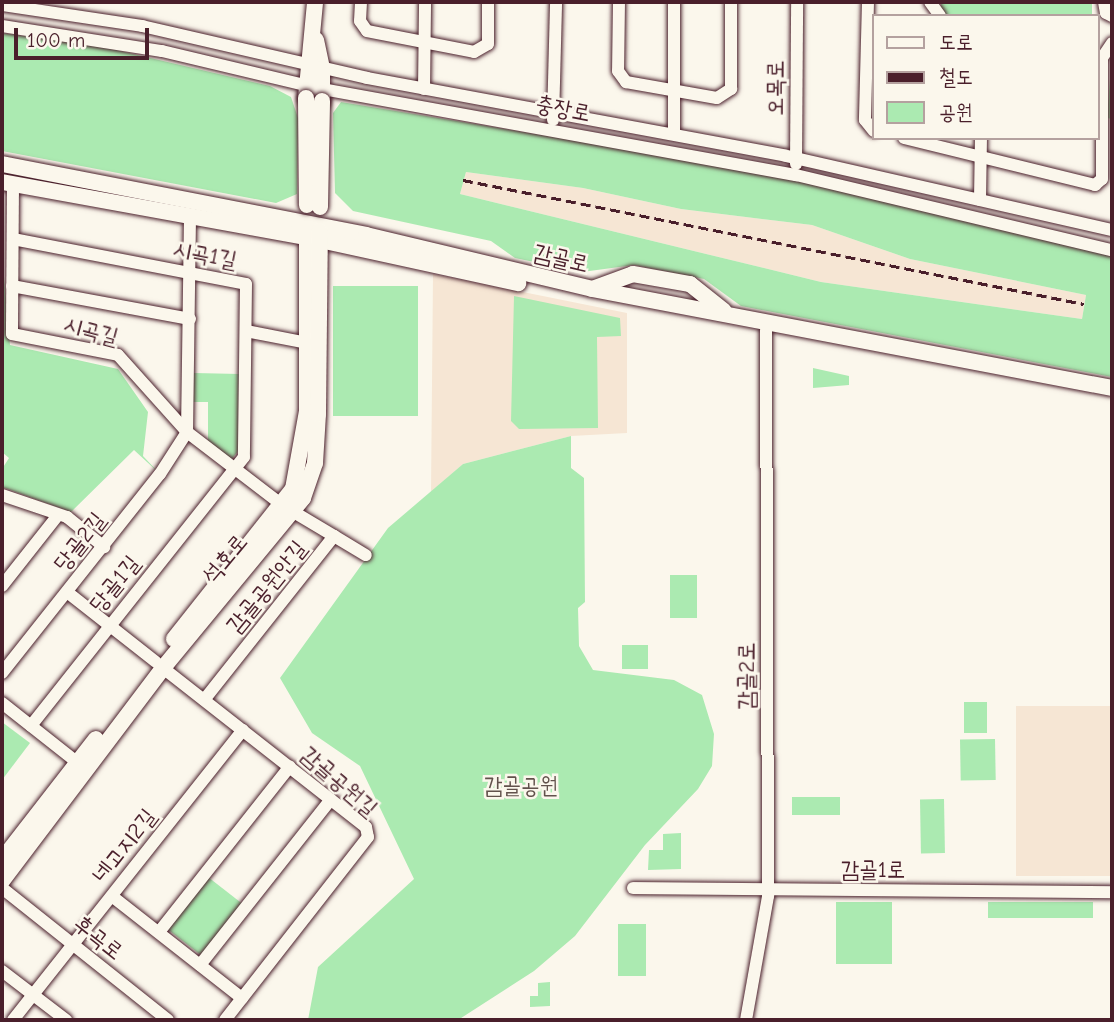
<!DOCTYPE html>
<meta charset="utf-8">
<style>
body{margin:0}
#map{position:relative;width:1114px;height:1022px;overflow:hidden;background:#fbf7ec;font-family:"Comic Neue","Poor Story",sans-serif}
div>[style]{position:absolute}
.built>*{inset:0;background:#f6e6d4;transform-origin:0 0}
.green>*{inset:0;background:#abeab1;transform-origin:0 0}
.roads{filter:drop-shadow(0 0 2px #4a1f2b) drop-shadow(0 0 2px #4a1f2b)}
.minor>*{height:12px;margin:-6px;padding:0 6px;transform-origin:6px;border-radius:6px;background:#fbf7ec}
.major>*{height:16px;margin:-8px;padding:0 8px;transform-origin:8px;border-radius:8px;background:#fbf7ec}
.rail>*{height:2.5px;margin-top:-1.25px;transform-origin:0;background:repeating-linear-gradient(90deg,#4a1f2b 0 10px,transparent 0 15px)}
.bridges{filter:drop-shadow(0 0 2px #4a1f2b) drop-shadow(0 0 2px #4a1f2b)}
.major-bridge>*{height:16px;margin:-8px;padding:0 8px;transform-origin:8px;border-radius:8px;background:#fbf7ec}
span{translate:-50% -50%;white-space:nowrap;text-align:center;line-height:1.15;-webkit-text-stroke:5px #fbf7ec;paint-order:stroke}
.street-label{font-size:23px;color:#4a1f2b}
.park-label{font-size:23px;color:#62524c}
.frame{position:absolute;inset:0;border:4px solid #4a1f2b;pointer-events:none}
.legend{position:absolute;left:872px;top:14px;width:228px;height:126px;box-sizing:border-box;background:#fbf7ec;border:2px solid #b4a19f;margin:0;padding:9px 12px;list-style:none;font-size:21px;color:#4a1f2b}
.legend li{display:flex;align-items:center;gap:14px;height:35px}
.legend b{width:35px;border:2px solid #b4a19f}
.scale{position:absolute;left:14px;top:28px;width:135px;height:32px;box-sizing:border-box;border:4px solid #4a1f2b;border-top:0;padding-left:9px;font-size:21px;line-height:24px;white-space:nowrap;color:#4a1f2b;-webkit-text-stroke:5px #fbf7ec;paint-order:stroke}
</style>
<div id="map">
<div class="built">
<i style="clip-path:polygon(466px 172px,583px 188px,681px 209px,812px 225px,910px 259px,1086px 295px,1082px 319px,821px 282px,460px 194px)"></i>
<i style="clip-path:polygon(433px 274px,627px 313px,627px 433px,571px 436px,463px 464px,431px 492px)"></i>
<i style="left:1016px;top:706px;width:96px;height:170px"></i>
</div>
<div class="green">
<i style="left:941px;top:2px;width:151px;height:16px"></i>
<i style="clip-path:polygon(2px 33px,95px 45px,270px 86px,291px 97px,298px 118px,297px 194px,276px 203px,2px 151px)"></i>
<i style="clip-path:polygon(1112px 53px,1112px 119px,1107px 118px)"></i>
<i style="clip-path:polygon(evenodd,341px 102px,742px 168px,1112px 255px,1112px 377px,741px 306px,704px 279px,634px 265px,582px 272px,515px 258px,491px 241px,353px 211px,335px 193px,333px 113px,341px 102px,466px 172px,583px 188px,681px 209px,812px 225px,910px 259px,1086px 295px,1082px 319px,821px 282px,460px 194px,466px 172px)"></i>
<i style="clip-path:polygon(2px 253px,10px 345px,118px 369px,148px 412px,143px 456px,160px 474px,134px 450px,71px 512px,2px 487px,2px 469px,9px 458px,2px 452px)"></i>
<i style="left:333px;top:286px;width:85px;height:130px"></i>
<i style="clip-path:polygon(514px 296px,620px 318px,621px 336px,597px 337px,598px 428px,519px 429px,511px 421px)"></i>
<i style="clip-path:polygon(813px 368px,849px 376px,849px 385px,813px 388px)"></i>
<i style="clip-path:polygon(194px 373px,240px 374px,239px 450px,230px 461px,208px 442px,208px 402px,193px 402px)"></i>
<i style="clip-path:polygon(571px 436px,571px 468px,584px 478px,585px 602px,578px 608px,579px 646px,593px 670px,674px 680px,702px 695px,714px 734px,712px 766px,698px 789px,645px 845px,575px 936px,534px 971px,458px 1020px,308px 1020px,318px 967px,414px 879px,360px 766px,312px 733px,280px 678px,388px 528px,463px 464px)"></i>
<i style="left:697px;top:575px;width:43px;height:27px;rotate:90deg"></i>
<i style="left:622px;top:645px;width:26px;height:24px"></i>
<i style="left:964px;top:702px;width:23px;height:31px"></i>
<i style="clip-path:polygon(2px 722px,30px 743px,2px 780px)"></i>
<i style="left:995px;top:739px;width:41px;height:35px;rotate:89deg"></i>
<i style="left:840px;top:797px;width:18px;height:48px;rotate:90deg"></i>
<i style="left:944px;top:799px;width:54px;height:24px;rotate:89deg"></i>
<i style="clip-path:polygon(681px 833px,681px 869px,648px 870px,649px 850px,663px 850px,663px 834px)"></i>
<i style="left:208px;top:877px;width:44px;height:66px;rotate:38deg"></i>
<i style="left:836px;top:902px;width:56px;height:62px"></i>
<i style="left:1093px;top:902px;width:16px;height:105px;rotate:90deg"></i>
<i style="left:618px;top:924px;width:28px;height:52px"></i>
<i style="clip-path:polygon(550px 982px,550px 1006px,530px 1007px,530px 996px,538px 996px,538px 983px)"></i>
</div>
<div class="roads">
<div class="minor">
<i style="left:361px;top:2px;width:19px;rotate:93deg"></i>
<i style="left:360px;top:21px;width:12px;rotate:55deg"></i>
<i style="left:367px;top:31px;width:109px;rotate:11.1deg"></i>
<i style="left:474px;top:52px;width:16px;rotate:-30deg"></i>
<i style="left:488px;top:44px;width:42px;rotate:-90deg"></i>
<i style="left:619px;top:2px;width:69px;rotate:90.8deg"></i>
<i style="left:618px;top:71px;width:14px;rotate:54deg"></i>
<i style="left:626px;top:82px;width:92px;rotate:10deg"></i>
<i style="left:717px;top:98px;width:17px;rotate:-33deg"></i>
<i style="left:731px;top:89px;width:87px;rotate:-90deg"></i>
<i style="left:674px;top:2px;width:132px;rotate:90deg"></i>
<i style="left:868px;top:2px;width:118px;rotate:91.5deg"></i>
<i style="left:865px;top:120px;width:14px;rotate:51deg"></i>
<i style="left:930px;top:2px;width:17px;rotate:54deg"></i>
<i style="left:1104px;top:2px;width:11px;rotate:80deg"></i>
<i style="left:1106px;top:13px;width:7px;rotate:27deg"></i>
<i style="left:2px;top:5px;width:142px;rotate:8.5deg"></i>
<i style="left:142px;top:26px;width:231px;rotate:13deg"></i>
<i style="left:367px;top:78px;width:426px;rotate:10.5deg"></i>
<i style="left:786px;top:156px;width:334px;rotate:12.8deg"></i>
<i style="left:2px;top:26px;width:162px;rotate:8.9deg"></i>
<i style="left:162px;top:51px;width:164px;rotate:13.4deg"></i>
<i style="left:322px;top:89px;width:482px;rotate:10.3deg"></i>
<i style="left:796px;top:175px;width:325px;rotate:13.4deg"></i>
<i style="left:424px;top:89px;width:87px;rotate:-89.3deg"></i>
<i style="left:553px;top:120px;width:118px;rotate:-88.5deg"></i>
<i style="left:904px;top:138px;width:197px;rotate:13.8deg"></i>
<i style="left:1095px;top:185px;width:9px;rotate:-41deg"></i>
<i style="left:1102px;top:179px;width:121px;rotate:-90deg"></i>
<i style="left:1102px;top:58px;width:18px;rotate:-56deg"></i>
<i style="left:796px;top:164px;width:162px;rotate:-89.6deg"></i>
<i style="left:13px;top:184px;width:150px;rotate:90.4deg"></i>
<i style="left:12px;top:334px;width:108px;rotate:11.2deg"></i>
<i style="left:118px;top:355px;width:103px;rotate:48.1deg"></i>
<i style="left:187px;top:432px;width:120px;rotate:37.5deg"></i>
<i style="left:282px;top:505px;width:61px;rotate:30.8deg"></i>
<i style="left:334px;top:536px;width:209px;rotate:128.4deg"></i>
<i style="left:980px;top:200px;width:62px;rotate:-89.1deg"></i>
<i style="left:13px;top:239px;width:237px;rotate:10.9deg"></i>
<i style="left:246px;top:284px;width:173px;rotate:90.7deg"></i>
<i style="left:244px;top:457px;width:343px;rotate:128.4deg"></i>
<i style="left:12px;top:286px;width:181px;rotate:10.5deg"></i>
<i style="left:246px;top:331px;width:62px;rotate:11.1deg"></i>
<i style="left:2px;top:495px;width:69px;rotate:18.7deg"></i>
<i style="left:67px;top:517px;width:48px;rotate:39deg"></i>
<i style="left:334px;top:536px;width:37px;rotate:31deg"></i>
<i style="left:2px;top:586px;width:90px;rotate:-51.7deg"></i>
<i style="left:67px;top:592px;width:113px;rotate:38.2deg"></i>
<i style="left:163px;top:668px;width:258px;rotate:38.1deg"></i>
<i style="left:366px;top:827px;width:10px;rotate:79deg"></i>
<i style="left:368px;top:837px;width:232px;rotate:128deg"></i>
<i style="left:2px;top:673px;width:254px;rotate:-51.6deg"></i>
<i style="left:160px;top:474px;width:50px;rotate:-57.3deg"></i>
<i style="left:187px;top:432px;width:216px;rotate:-89.2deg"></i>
<i style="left:2px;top:703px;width:97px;rotate:38.3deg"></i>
<i style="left:2px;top:888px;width:212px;rotate:38.5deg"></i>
<i style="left:633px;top:888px;width:479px;rotate:0.5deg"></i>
<i style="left:113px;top:897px;width:164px;rotate:38.1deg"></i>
<i style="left:159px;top:932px;width:211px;rotate:-51.7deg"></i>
<i style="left:200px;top:965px;width:211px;rotate:-51.7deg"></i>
<i style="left:2px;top:971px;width:81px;rotate:37.4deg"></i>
<i style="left:13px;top:1020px;width:370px;rotate:-51.6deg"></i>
<i style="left:746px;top:1020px;width:126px;rotate:-79.9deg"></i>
<i style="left:768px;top:896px;width:566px;rotate:-90.2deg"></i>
</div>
<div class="major">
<i style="left:316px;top:40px;width:30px;rotate:78deg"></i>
<i style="left:322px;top:69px;width:32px;rotate:90deg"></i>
<i style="left:306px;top:98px;width:96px;rotate:-84.6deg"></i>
<i style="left:2px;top:164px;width:371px;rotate:11deg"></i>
<i style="left:366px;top:235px;width:232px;rotate:13.4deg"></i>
<i style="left:592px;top:289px;width:529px;rotate:10.78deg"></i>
<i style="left:2px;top:182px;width:323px;rotate:10.3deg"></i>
<i style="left:320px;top:240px;width:203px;rotate:12.3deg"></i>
<i style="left:595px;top:288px;width:40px;rotate:-20.2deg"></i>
<i style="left:633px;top:274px;width:58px;rotate:10deg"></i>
<i style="left:690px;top:284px;width:43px;rotate:38.5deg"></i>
<i style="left:174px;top:639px;width:191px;rotate:-51.6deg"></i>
<i style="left:293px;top:489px;width:79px;rotate:-79.8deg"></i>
<i style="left:307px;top:411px;width:183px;rotate:-90deg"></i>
<i style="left:2px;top:860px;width:153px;rotate:-52.2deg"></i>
<i style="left:2px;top:881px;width:267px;rotate:-52.9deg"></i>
<i style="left:163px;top:668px;width:220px;rotate:-50.5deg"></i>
<i style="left:303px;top:498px;width:37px;rotate:-71deg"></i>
<i style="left:315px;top:463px;width:49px;rotate:-86.5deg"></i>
<i style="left:318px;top:414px;width:183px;rotate:-89.4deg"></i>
</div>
</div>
<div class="rail">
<i style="left:463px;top:180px;width:633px;rotate:11.29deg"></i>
</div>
<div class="bridges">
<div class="major-bridge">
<i style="left:306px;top:98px;width:107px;rotate:89.5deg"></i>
<i style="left:320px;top:207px;width:106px;rotate:-88.9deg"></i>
</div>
</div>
<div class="street-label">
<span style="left:776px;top:88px;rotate:-90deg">오목로</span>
<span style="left:563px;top:109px;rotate:11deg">충장로</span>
<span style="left:205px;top:255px;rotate:11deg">시곡1길</span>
<span style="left:561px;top:259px;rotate:13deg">감골로</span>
<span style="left:91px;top:331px;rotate:15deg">시곡길</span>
<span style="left:80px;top:542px;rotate:-52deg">당골2길</span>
<span style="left:225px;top:559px;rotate:-50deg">석호로</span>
<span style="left:115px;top:584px;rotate:-51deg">당골1길</span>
<span style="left:267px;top:587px;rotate:-51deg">감골공원안길</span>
<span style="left:747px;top:676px;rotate:-90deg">감골2로</span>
<span style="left:339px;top:782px;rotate:41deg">감골공원길</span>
<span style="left:125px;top:846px;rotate:-52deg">네고지2길</span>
<span style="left:873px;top:870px">감골1로</span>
<span style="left:98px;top:938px;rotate:38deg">후곡로</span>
</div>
<div class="park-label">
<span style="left:521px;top:786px">감골공원</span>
</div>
<div class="frame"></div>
<ul class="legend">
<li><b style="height:9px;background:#fbf7ec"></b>도로</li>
<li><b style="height:9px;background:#4a1f2b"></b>철도</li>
<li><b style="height:19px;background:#abeab1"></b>공원</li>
</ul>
<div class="scale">100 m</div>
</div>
